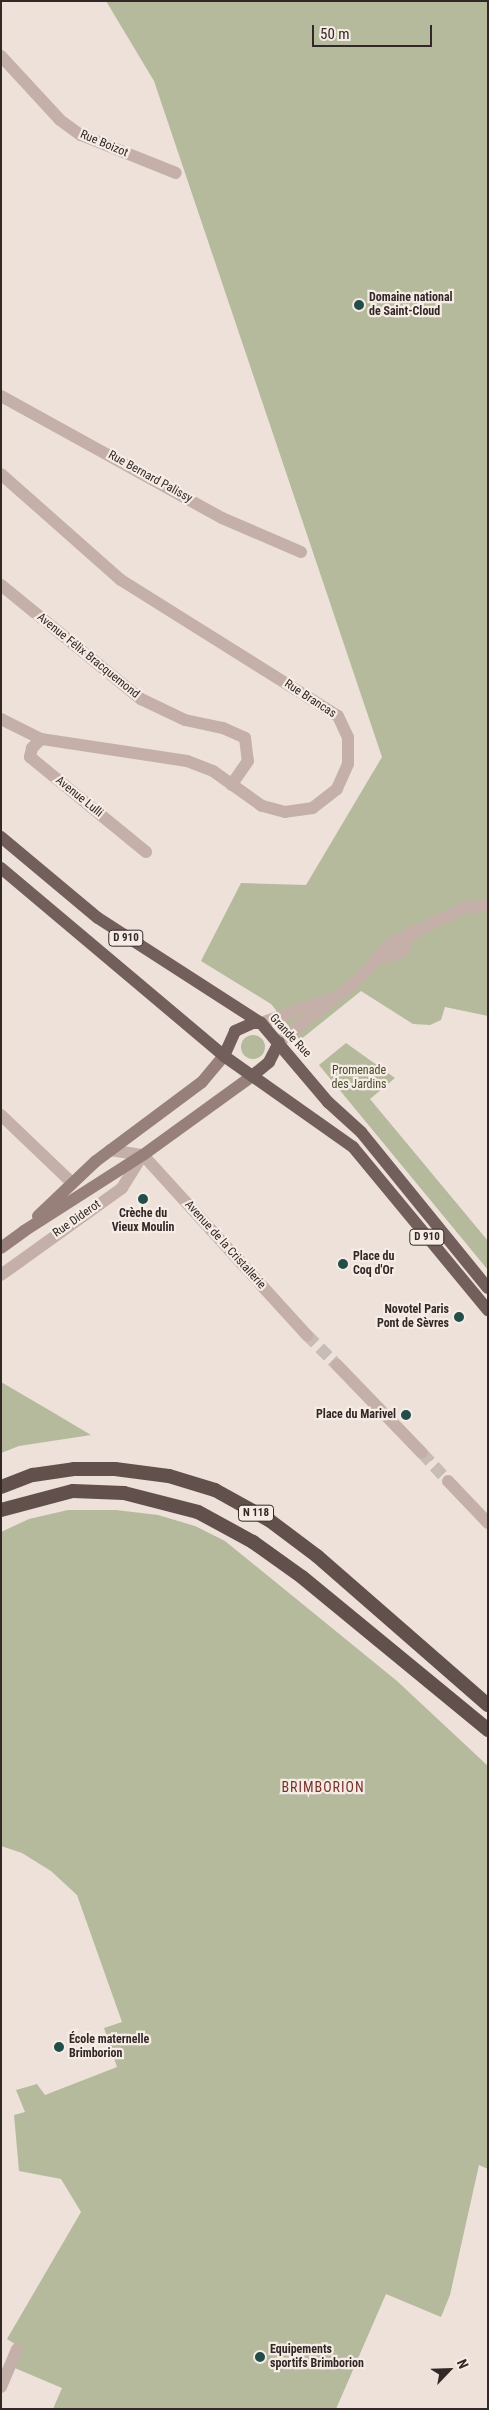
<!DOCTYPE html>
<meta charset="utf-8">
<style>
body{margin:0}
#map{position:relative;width:489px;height:2410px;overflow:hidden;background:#ede1da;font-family:"Roboto Condensed",sans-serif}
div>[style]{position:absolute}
.green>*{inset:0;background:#b5ba9c}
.round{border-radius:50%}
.minor-tunnel>*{height:12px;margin-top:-6px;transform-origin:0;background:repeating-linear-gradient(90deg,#c8bcb6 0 12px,transparent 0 18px)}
.minor>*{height:12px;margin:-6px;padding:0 6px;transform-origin:6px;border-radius:6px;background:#c4b0a8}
.secondary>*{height:12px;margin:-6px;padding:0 6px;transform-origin:6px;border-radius:6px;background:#97807a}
.primary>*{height:12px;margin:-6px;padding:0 6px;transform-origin:6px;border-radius:6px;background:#725e5a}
.trunk>*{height:14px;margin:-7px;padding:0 7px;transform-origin:7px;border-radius:7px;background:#62504c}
.dots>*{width:14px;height:14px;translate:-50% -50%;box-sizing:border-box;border:2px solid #f6ece5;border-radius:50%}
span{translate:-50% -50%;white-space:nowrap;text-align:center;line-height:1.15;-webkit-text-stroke:4.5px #f6ece5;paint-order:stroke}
.shield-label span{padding:1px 4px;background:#f6ece5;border:1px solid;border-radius:4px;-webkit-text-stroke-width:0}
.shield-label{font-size:11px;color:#322927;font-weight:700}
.street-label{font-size:12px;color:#322927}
.poi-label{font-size:12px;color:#322927;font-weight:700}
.left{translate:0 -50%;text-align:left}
.right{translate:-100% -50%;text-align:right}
.park-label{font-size:12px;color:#464c2e}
.neighbourhood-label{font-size:14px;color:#76312b;letter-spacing:1px}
.frame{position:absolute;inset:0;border:2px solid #322927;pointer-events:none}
.north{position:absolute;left:424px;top:2345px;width:50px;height:50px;-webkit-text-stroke:4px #f6ece5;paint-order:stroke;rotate:66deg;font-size:14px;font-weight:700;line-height:20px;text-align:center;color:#322927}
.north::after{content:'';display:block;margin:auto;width:18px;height:22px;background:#322927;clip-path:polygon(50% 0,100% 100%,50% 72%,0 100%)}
.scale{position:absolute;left:312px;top:25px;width:120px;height:22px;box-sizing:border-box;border:2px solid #322927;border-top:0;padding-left:6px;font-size:15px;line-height:18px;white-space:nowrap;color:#322927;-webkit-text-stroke:4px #f6ece5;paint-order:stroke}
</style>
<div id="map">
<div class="green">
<i style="clip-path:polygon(106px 1px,488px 1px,488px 1016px,445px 1007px,441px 1020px,430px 1025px,413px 1024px,361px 991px,300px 1040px,271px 1004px,201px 961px,241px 883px,306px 885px,382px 757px,154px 81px)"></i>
<i class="round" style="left:241px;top:1035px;width:24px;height:24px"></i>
<i style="clip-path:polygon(346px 1043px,395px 1078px,370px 1099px,488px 1241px,488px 1270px,319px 1065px)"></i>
<i style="clip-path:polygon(1px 1382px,54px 1413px,91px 1435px,19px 1446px,1px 1453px)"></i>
<i style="clip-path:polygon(68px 1510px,116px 1510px,158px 1515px,195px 1526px,225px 1541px,397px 1681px,488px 1766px,488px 2169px,479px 2165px,450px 2295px,441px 2317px,386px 2294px,336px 2409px,53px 2409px,62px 2388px,10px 2366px,18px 2346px,7px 2339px,81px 2212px,61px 2179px,19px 2171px,14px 2115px,25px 2112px,16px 2090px,37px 2084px,45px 2095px,117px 2067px,104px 2028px,122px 2022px,77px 1895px,51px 1871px,22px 1853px,1px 1846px,1px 1532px,29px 1519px)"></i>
</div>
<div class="minor-tunnel">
<i style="left:307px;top:1335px;width:42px;rotate:45deg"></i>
<i style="left:422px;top:1453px;width:38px;rotate:47deg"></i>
</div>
<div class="minor">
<i style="left:1px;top:56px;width:87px;rotate:47.3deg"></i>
<i style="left:60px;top:120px;width:26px;rotate:36deg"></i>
<i style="left:81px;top:135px;width:102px;rotate:21.8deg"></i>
<i style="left:1px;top:396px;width:252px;rotate:28.9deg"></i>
<i style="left:222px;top:518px;width:86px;rotate:23.3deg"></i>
<i style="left:1px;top:474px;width:160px;rotate:41.5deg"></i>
<i style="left:121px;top:580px;width:256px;rotate:32.1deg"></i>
<i style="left:338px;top:716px;width:23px;rotate:65deg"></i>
<i style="left:348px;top:737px;width:27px;rotate:90deg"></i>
<i style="left:348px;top:764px;width:27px;rotate:114deg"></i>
<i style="left:337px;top:789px;width:31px;rotate:142deg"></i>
<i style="left:313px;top:808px;width:28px;rotate:172deg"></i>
<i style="left:285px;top:812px;width:24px;rotate:-165deg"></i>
<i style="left:262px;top:806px;width:60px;rotate:-144.5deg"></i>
<i style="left:213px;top:771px;width:28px;rotate:-159deg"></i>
<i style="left:187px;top:761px;width:148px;rotate:-171.4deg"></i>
<i style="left:41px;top:739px;width:45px;rotate:-153.4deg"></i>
<i style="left:1px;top:585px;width:181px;rotate:39.2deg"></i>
<i style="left:141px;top:699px;width:49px;rotate:25.5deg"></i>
<i style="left:185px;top:720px;width:39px;rotate:12deg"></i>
<i style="left:223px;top:728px;width:24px;rotate:24deg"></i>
<i style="left:245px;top:738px;width:23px;rotate:83deg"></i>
<i style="left:248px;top:761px;width:29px;rotate:125deg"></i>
<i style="left:41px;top:739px;width:13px;rotate:135deg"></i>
<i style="left:32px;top:748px;width:9px;rotate:103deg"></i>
<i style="left:30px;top:757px;width:150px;rotate:39.3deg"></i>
<i style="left:381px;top:957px;width:13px;rotate:-4deg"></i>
<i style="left:394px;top:956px;width:11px;rotate:-34deg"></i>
<i style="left:403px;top:950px;width:20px;rotate:-66deg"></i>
<i style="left:261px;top:1023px;width:70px;rotate:-19.2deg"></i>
<i style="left:279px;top:1042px;width:100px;rotate:-38.1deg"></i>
<i style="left:358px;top:980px;width:48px;rotate:-48.4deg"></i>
<i style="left:390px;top:944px;width:82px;rotate:-25.9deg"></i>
<i style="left:464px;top:908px;width:24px;rotate:-7deg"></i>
<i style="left:1px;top:1115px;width:97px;rotate:43.7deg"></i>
<i style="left:110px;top:1150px;width:33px;rotate:9deg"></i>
<i style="left:143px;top:1155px;width:244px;rotate:47.7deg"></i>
<i style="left:1px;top:1275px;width:149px;rotate:-35.7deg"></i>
<i style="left:122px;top:1188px;width:39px;rotate:-58deg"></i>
<i style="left:337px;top:1365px;width:122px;rotate:46deg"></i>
<i style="left:448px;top:1481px;width:58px;rotate:46.4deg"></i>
<i style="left:1px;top:2387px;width:41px;rotate:-67.2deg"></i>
</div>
<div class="secondary">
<i style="left:38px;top:1216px;width:80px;rotate:-43.5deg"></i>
<i style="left:96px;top:1161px;width:132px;rotate:-36.7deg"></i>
<i style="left:202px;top:1082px;width:34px;rotate:-50deg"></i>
<i style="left:1px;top:1248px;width:29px;rotate:-36deg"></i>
<i style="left:24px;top:1231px;width:141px;rotate:-32.6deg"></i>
<i style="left:143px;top:1155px;width:135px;rotate:-35.9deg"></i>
</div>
<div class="primary">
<i style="left:1px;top:837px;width:126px;rotate:39.9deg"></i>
<i style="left:98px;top:918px;width:194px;rotate:32.8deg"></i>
<i style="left:261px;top:1023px;width:104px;rotate:49.7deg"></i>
<i style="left:328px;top:1102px;width:45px;rotate:42.3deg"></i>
<i style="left:361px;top:1132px;width:201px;rotate:50.9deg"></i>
<i style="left:1px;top:868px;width:292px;rotate:40.1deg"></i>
<i style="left:224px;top:1056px;width:158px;rotate:35.2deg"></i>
<i style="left:353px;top:1147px;width:212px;rotate:50.4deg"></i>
<i style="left:224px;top:1056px;width:27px;rotate:-66deg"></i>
<i style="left:235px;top:1031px;width:20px;rotate:-24deg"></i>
<i style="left:253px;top:1023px;width:8px"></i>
<i style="left:252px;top:1076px;width:22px;rotate:-39deg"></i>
<i style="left:269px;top:1062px;width:22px;rotate:-63deg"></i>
</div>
<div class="trunk">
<i style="left:1px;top:1487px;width:34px;rotate:-21deg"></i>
<i style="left:33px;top:1475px;width:41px;rotate:-8.3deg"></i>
<i style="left:74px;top:1469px;width:41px"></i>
<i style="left:115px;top:1469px;width:54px;rotate:7.4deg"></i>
<i style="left:169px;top:1476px;width:48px;rotate:16.9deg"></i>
<i style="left:215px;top:1490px;width:62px;rotate:29.1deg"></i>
<i style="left:269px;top:1520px;width:60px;rotate:36.9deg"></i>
<i style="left:317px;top:1556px;width:227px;rotate:41.1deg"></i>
<i style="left:1px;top:1510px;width:74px;rotate:-14.8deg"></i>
<i style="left:73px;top:1491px;width:51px;rotate:2.2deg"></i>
<i style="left:124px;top:1493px;width:76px;rotate:14.4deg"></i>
<i style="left:198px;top:1512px;width:63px;rotate:28.6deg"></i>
<i style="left:253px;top:1542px;width:60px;rotate:35.5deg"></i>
<i style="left:302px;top:1577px;width:241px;rotate:39.4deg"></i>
</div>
<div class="dots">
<i style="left:359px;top:305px;background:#224d49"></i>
<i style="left:143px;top:1199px;background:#224d49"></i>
<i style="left:343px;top:1264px;background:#224d49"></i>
<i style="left:459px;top:1317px;background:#224d49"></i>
<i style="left:406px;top:1415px;background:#224d49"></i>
<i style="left:59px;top:2047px;background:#224d49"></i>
<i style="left:260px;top:2357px;background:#224d49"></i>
</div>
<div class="shield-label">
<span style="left:126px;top:938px">D 910</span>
<span style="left:427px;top:1237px">D 910</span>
<span style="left:256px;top:1513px">N 118</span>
</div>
<div class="street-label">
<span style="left:104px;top:144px;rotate:23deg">Rue Boizot</span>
<span style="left:150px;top:477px;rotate:29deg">Rue Bernard Palissy</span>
<span style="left:88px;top:656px;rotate:39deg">Avenue Félix Bracquemond</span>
<span style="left:310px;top:699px;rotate:33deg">Rue Brancas</span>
<span style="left:79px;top:797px;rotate:39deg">Avenue Lulli</span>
<span style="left:290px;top:1036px;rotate:47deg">Grande Rue</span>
<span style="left:77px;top:1219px;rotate:-35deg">Rue Diderot</span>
<span style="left:225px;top:1245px;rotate:48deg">Avenue de la Cristallerie</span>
</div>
<div class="poi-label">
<span class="left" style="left:369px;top:305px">Domaine national<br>de Saint-Cloud</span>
<span style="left:143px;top:1221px">Crèche du<br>Vieux Moulin</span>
<span class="left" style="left:353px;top:1264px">Place du<br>Coq d'Or</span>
<span class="right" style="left:449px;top:1317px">Novotel Paris<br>Pont de Sèvres</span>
<span class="right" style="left:396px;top:1415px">Place du Marivel</span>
<span class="left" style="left:69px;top:2047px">École maternelle<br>Brimborion</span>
<span class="left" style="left:270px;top:2357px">Equipements<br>sportifs Brimborion</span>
</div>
<div class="park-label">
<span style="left:359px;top:1078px">Promenade<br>des Jardins</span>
</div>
<div class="neighbourhood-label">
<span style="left:323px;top:1787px">BRIMBORION</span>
</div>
<div class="frame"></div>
<div class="north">N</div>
<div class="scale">50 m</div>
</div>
